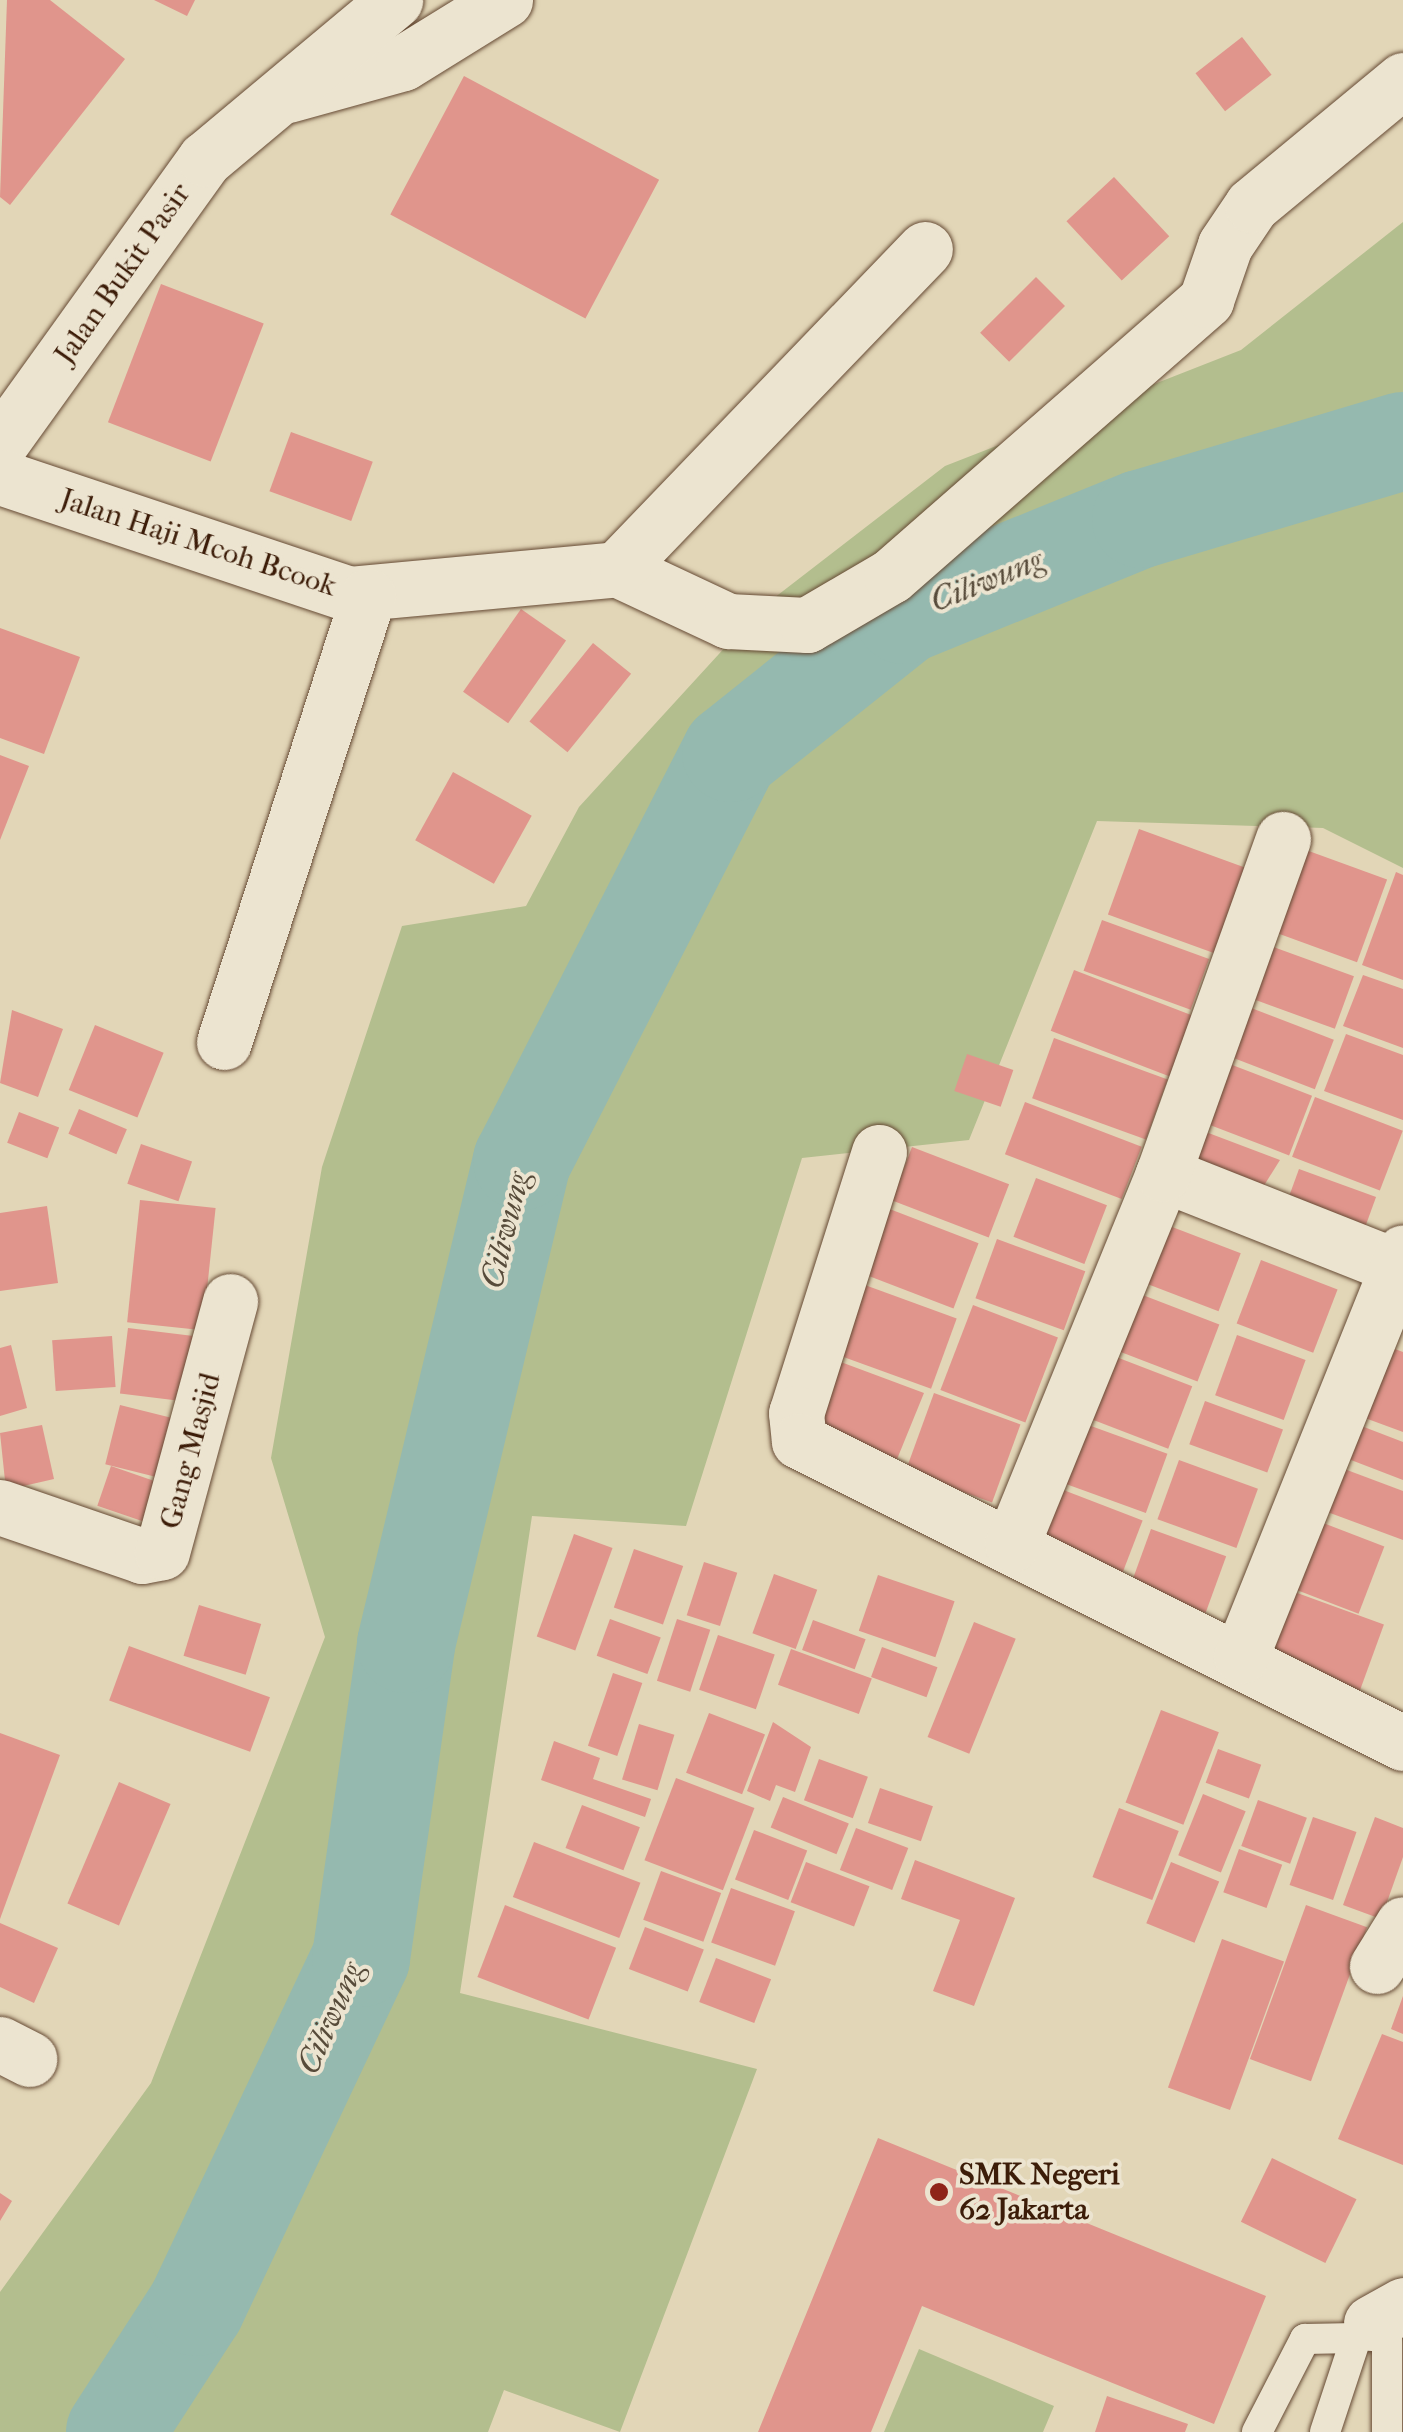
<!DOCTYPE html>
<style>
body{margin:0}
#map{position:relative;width:1403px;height:2432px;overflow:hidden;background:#e2d6b7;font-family:"IM FELL French Canon",serif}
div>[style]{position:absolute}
.green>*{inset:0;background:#b3be8e}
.river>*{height:98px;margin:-49px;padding:0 49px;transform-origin:49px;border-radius:49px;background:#95b9af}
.building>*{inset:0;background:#e0958c;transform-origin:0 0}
.roads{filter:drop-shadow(0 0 2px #664a34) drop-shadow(0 0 2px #664a34)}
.service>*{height:30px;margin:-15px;padding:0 15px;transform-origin:15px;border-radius:15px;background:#ece4d0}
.minor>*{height:55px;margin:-27.5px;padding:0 27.5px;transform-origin:27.5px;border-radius:27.5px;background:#ece4d0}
.dots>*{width:28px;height:28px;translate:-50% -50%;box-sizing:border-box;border:5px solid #ece4d0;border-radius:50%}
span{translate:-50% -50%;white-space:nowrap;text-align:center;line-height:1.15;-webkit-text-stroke:8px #ece4d0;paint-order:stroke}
.street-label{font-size:30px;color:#3c1c08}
.poi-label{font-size:30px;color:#3c1c08;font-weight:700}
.left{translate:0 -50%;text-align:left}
.water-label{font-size:32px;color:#574b3a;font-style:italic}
</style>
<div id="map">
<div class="green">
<i style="clip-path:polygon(1403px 222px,1403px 868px,1323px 828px,1097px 821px,969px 1140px,802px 1158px,686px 1526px,532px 1516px,460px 1993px,757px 2069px,620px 2432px,504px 2390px,488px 2432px,0 2432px,0 2292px,151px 2083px,325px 1637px,271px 1458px,322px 1167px,402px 926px,526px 906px,579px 807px,761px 608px,945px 466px,1241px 350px)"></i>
<i style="clip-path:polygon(919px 2349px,1054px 2406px,1043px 2432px,884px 2432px)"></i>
</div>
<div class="river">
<i style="left:115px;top:2432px;width:149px;rotate:-57.1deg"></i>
<i style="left:196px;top:2307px;width:386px;rotate:-64.7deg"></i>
<i style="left:361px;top:1958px;width:317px;rotate:-81.8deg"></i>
<i style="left:406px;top:1644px;width:497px;rotate:-76.5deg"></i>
<i style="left:522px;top:1161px;width:458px;rotate:-62.9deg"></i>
<i style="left:731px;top:753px;width:221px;rotate:-38.6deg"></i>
<i style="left:904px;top:615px;width:256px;rotate:-22.1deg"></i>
<i style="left:1141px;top:519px;width:273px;rotate:-16.6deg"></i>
</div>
<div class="building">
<i style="clip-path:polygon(7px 0,50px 0,125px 59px,10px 205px,0 197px)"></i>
<i style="clip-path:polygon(154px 0,195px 0,187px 16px)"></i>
<i style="left:1242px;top:37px;width:48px;height:59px;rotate:52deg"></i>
<i style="left:464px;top:76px;width:221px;height:157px;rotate:28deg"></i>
<i style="left:1114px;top:177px;width:81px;height:65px;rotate:47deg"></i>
<i style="left:1036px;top:277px;width:41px;height:79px;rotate:45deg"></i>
<i style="left:161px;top:284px;width:110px;height:148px;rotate:21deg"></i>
<i style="left:291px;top:432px;width:87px;height:63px;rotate:20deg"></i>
<i style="left:521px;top:609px;width:55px;height:101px;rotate:35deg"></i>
<i style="clip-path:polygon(0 628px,80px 657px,44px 754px,0 738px)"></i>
<i style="left:593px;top:643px;width:49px;height:101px;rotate:39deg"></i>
<i style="clip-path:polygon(0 755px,29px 766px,0 840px)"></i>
<i style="left:453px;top:772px;width:90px;height:78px;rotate:29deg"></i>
<i style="left:1139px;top:829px;width:117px;height:91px;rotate:20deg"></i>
<i style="left:1295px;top:846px;width:98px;height:88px;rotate:20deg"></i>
<i style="clip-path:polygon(1396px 872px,1403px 875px,1403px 980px,1362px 965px)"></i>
<i style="left:1102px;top:920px;width:114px;height:54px;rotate:20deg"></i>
<i style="left:1260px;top:942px;width:100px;height:56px;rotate:20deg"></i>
<i style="left:1074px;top:970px;width:131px;height:65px;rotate:21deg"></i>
<i style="clip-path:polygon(1363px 975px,1403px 989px,1403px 1048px,1343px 1026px)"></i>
<i style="left:1233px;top:1001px;width:108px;height:53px;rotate:21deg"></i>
<i style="clip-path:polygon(12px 1010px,63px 1029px,38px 1097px,0 1083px)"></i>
<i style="left:95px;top:1025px;width:74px;height:70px;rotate:22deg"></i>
<i style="clip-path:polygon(1346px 1034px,1403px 1055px,1403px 1120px,1324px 1091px)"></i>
<i style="left:1054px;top:1038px;width:121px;height:64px;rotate:20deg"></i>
<i style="left:967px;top:1054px;width:49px;height:39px;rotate:19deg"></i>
<i style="left:1214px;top:1058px;width:105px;height:64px;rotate:21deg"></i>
<i style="left:1315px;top:1097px;width:94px;height:64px;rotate:21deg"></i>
<i style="left:1025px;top:1102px;width:125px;height:56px;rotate:21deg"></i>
<i style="left:79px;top:1109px;width:52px;height:27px;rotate:23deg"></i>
<i style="left:19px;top:1112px;width:43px;height:33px;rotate:21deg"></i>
<i style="clip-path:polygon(1190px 1126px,1280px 1160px,1253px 1203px,1185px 1169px)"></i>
<i style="left:141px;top:1144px;width:54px;height:42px;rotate:19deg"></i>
<i style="left:912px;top:1147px;width:104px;height:57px;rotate:21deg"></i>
<i style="left:1299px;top:1169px;width:82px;height:42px;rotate:20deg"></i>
<i style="left:1036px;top:1178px;width:76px;height:63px;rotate:21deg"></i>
<i style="left:140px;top:1200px;width:76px;height:123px;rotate:6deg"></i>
<i style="left:874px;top:1203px;width:112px;height:70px;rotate:21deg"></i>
<i style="clip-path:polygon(47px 1206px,58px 1283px,0 1291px,0 1213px)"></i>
<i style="left:1167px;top:1225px;width:79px;height:62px;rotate:21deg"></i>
<i style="left:997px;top:1239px;width:94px;height:63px;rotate:20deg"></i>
<i style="left:1261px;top:1260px;width:82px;height:68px;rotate:21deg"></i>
<i style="left:843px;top:1277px;width:121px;height:75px;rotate:20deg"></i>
<i style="left:1140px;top:1294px;width:85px;height:61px;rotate:21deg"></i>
<i style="left:973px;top:1305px;width:91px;height:91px;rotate:21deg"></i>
<i style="left:128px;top:1328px;width:70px;height:66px;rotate:7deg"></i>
<i style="left:1237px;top:1335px;width:73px;height:64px;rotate:20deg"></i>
<i style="left:112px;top:1336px;width:51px;height:60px;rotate:86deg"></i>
<i style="clip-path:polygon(11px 1345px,27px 1408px,0 1416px,0 1348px)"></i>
<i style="clip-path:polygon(1392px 1348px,1403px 1352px,1403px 1432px,1365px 1418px)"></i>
<i style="clip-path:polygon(822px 1355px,924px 1393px,893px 1469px,809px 1429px)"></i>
<i style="left:1111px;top:1355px;width:87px;height:67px;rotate:21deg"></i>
<i style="left:934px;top:1393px;width:92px;height:83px;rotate:20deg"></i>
<i style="left:1205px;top:1401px;width:83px;height:46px;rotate:20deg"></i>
<i style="left:120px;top:1405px;width:64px;height:61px;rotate:14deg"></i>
<i style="left:1080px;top:1422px;width:93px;height:63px;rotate:20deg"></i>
<i style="clip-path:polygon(1351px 1422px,1403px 1442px,1403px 1480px,1338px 1455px)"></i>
<i style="clip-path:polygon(42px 1425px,54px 1479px,6px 1490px,0 1433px)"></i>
<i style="left:1179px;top:1460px;width:84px;height:63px;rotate:20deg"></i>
<i style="left:111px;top:1466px;width:58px;height:42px;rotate:19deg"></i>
<i style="clip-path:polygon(1339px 1467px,1403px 1491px,1403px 1540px,1322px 1510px)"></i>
<i style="left:1053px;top:1486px;width:96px;height:67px;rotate:21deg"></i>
<i style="left:1305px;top:1516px;width:85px;height:72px;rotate:21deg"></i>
<i style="left:1151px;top:1529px;width:80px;height:60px;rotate:20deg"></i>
<i style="left:574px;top:1534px;width:41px;height:109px;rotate:20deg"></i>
<i style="left:634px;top:1549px;width:52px;height:62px;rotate:19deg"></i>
<i style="left:704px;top:1562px;width:35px;height:56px;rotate:18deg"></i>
<i style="left:774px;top:1574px;width:46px;height:63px;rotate:20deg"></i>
<i style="left:878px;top:1575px;width:81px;height:59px;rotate:19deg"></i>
<i style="left:1289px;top:1590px;width:101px;height:75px;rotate:20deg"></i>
<i style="left:199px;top:1605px;width:65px;height:53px;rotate:17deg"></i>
<i style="left:610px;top:1619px;width:54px;height:39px;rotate:20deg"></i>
<i style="left:677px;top:1619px;width:35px;height:65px;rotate:18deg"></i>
<i style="left:813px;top:1620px;width:56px;height:32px;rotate:20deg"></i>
<i style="left:974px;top:1622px;width:45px;height:124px;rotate:22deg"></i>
<i style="left:718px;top:1635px;width:60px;height:58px;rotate:19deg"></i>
<i style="left:129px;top:1646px;width:150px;height:58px;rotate:20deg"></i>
<i style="left:882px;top:1647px;width:59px;height:32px;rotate:20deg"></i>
<i style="left:791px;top:1649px;width:86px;height:38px;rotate:20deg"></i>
<i style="left:613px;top:1673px;width:31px;height:77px;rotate:19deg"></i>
<i style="left:1161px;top:1710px;width:62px;height:99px;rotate:21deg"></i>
<i style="left:709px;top:1713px;width:60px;height:64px;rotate:21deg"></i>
<i style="clip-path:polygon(773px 1722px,811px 1747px,795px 1792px,776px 1785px,770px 1801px,747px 1791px)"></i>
<i style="left:639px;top:1724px;width:37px;height:58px;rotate:17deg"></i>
<i style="clip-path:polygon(0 1733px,60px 1755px,0 1919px)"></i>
<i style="clip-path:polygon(554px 1741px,600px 1758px,593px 1779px,651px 1799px,645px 1817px,541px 1780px)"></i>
<i style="left:1218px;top:1749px;width:46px;height:36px;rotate:20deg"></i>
<i style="left:819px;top:1759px;width:52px;height:44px;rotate:20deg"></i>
<i style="left:676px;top:1778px;width:84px;height:88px;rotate:21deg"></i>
<i style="left:119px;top:1782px;width:56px;height:132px;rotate:23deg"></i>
<i style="left:880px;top:1788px;width:56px;height:37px;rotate:19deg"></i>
<i style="left:1203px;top:1794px;width:46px;height:66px;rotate:22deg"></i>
<i style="left:783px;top:1797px;width:71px;height:33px;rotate:22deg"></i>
<i style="left:1258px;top:1800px;width:52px;height:49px;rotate:20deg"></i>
<i style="left:582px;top:1805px;width:62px;height:46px;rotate:21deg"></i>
<i style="left:1119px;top:1808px;width:64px;height:74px;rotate:21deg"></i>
<i style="left:1313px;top:1817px;width:46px;height:72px;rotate:19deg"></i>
<i style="clip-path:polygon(1375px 1817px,1403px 1828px,1403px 1857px,1381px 1919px,1343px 1905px)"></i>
<i style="left:856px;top:1828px;width:56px;height:45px;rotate:21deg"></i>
<i style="left:754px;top:1830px;width:57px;height:53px;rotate:21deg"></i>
<i style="left:534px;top:1842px;width:114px;height:59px;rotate:21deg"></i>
<i style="left:1239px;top:1849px;width:46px;height:46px;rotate:20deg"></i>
<i style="clip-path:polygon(915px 1860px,1015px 1898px,974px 2006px,933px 1991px,960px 1920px,901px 1899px)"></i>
<i style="left:806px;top:1862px;width:68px;height:43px;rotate:21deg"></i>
<i style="left:1171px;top:1862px;width:52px;height:66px;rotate:22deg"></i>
<i style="left:661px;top:1871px;width:64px;height:52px;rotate:20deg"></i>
<i style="left:731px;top:1888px;width:68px;height:58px;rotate:20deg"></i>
<i style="left:505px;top:1905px;width:119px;height:77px;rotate:21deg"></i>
<i style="left:1306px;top:1905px;width:65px;height:164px;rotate:20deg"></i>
<i style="clip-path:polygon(0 1923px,58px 1948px,34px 2003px,0 1987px)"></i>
<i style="left:645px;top:1927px;width:63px;height:45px;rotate:21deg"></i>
<i style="left:1222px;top:1939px;width:66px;height:158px;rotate:20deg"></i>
<i style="left:716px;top:1958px;width:59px;height:47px;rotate:21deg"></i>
<i style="clip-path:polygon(1403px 1996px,1403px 2034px,1391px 2029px)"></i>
<i style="clip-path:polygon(1382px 2034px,1403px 2042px,1403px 2165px,1338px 2139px)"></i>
<i style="clip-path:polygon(878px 2138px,1266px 2296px,1214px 2424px,922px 2306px,871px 2432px,758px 2432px)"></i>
<i style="left:1272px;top:2158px;width:94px;height:71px;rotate:26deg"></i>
<i style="clip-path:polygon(0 2193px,12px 2201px,0 2221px)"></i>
<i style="clip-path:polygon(1107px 2396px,1188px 2424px,1185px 2432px,1095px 2432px)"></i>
</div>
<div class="roads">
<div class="service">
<i style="left:1257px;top:2432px;width:105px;rotate:-62.7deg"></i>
<i style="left:1305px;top:2339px;width:51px;rotate:-1.1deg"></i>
<i style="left:1325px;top:2432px;width:99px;rotate:-71.7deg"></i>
<i style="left:1356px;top:2338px;width:18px;rotate:-45deg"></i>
<i style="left:1387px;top:2432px;width:116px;rotate:-90deg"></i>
</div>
<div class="minor">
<i style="left:288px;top:95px;width:119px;rotate:-15.5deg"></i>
<i style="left:403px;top:63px;width:120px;rotate:-31.7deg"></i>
<i style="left:0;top:444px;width:351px;rotate:-54.3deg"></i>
<i style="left:205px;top:159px;width:248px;rotate:-39.9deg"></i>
<i style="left:0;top:477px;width:369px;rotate:18.5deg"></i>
<i style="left:350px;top:594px;width:268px;rotate:-5.3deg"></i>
<i style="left:617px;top:569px;width:123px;rotate:25.1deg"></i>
<i style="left:728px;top:621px;width:79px;rotate:2.9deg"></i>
<i style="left:807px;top:625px;width:97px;rotate:-30.3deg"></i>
<i style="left:891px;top:576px;width:419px;rotate:-41.2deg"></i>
<i style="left:1206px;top:300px;width:58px;rotate:-70.9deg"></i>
<i style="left:1225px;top:245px;width:48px;rotate:-56deg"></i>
<i style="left:1252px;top:205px;width:196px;rotate:-39.6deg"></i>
<i style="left:617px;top:569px;width:444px;rotate:-46.1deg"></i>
<i style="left:224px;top:1042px;width:469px;rotate:-72.1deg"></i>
<i style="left:879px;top:1152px;width:274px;rotate:107.6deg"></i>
<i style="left:796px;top:1413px;width:28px;rotate:84deg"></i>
<i style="left:799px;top:1441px;width:675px;rotate:26.57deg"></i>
<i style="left:1163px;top:1174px;width:253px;rotate:21.6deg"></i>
<i style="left:0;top:1507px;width:150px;rotate:19deg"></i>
<i style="left:142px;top:1556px;width:20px;rotate:-11deg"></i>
<i style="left:162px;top:1552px;width:260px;rotate:-74.8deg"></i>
<i style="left:1012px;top:1544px;width:400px;rotate:-67.8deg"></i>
<i style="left:1163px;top:1174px;width:356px;rotate:-70.3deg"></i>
<i style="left:1241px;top:1656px;width:435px;rotate:-68.1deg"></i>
<i style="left:1377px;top:1966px;width:49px;rotate:-58.2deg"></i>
<i style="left:0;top:2044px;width:33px;rotate:27deg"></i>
<i style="left:1371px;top:2323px;width:37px;rotate:-29deg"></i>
</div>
</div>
<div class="dots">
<i style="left:939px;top:2192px;background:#8f2418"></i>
</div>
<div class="street-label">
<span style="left:123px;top:274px;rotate:-55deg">Jalan Bukit Pasir</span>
<span style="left:198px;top:543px;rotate:18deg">Jalan Haji Mcoh Bcook</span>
<span style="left:191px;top:1451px;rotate:-75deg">Gang Masjid</span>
</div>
<div class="poi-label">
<span class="left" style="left:959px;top:2192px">SMK Negeri<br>62 Jakarta</span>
</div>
<div class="water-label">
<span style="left:987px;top:581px;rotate:-22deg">Ciliwung</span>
<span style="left:506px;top:1230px;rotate:-76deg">Ciliwung</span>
<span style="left:331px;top:2018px;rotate:-66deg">Ciliwung</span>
</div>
</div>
